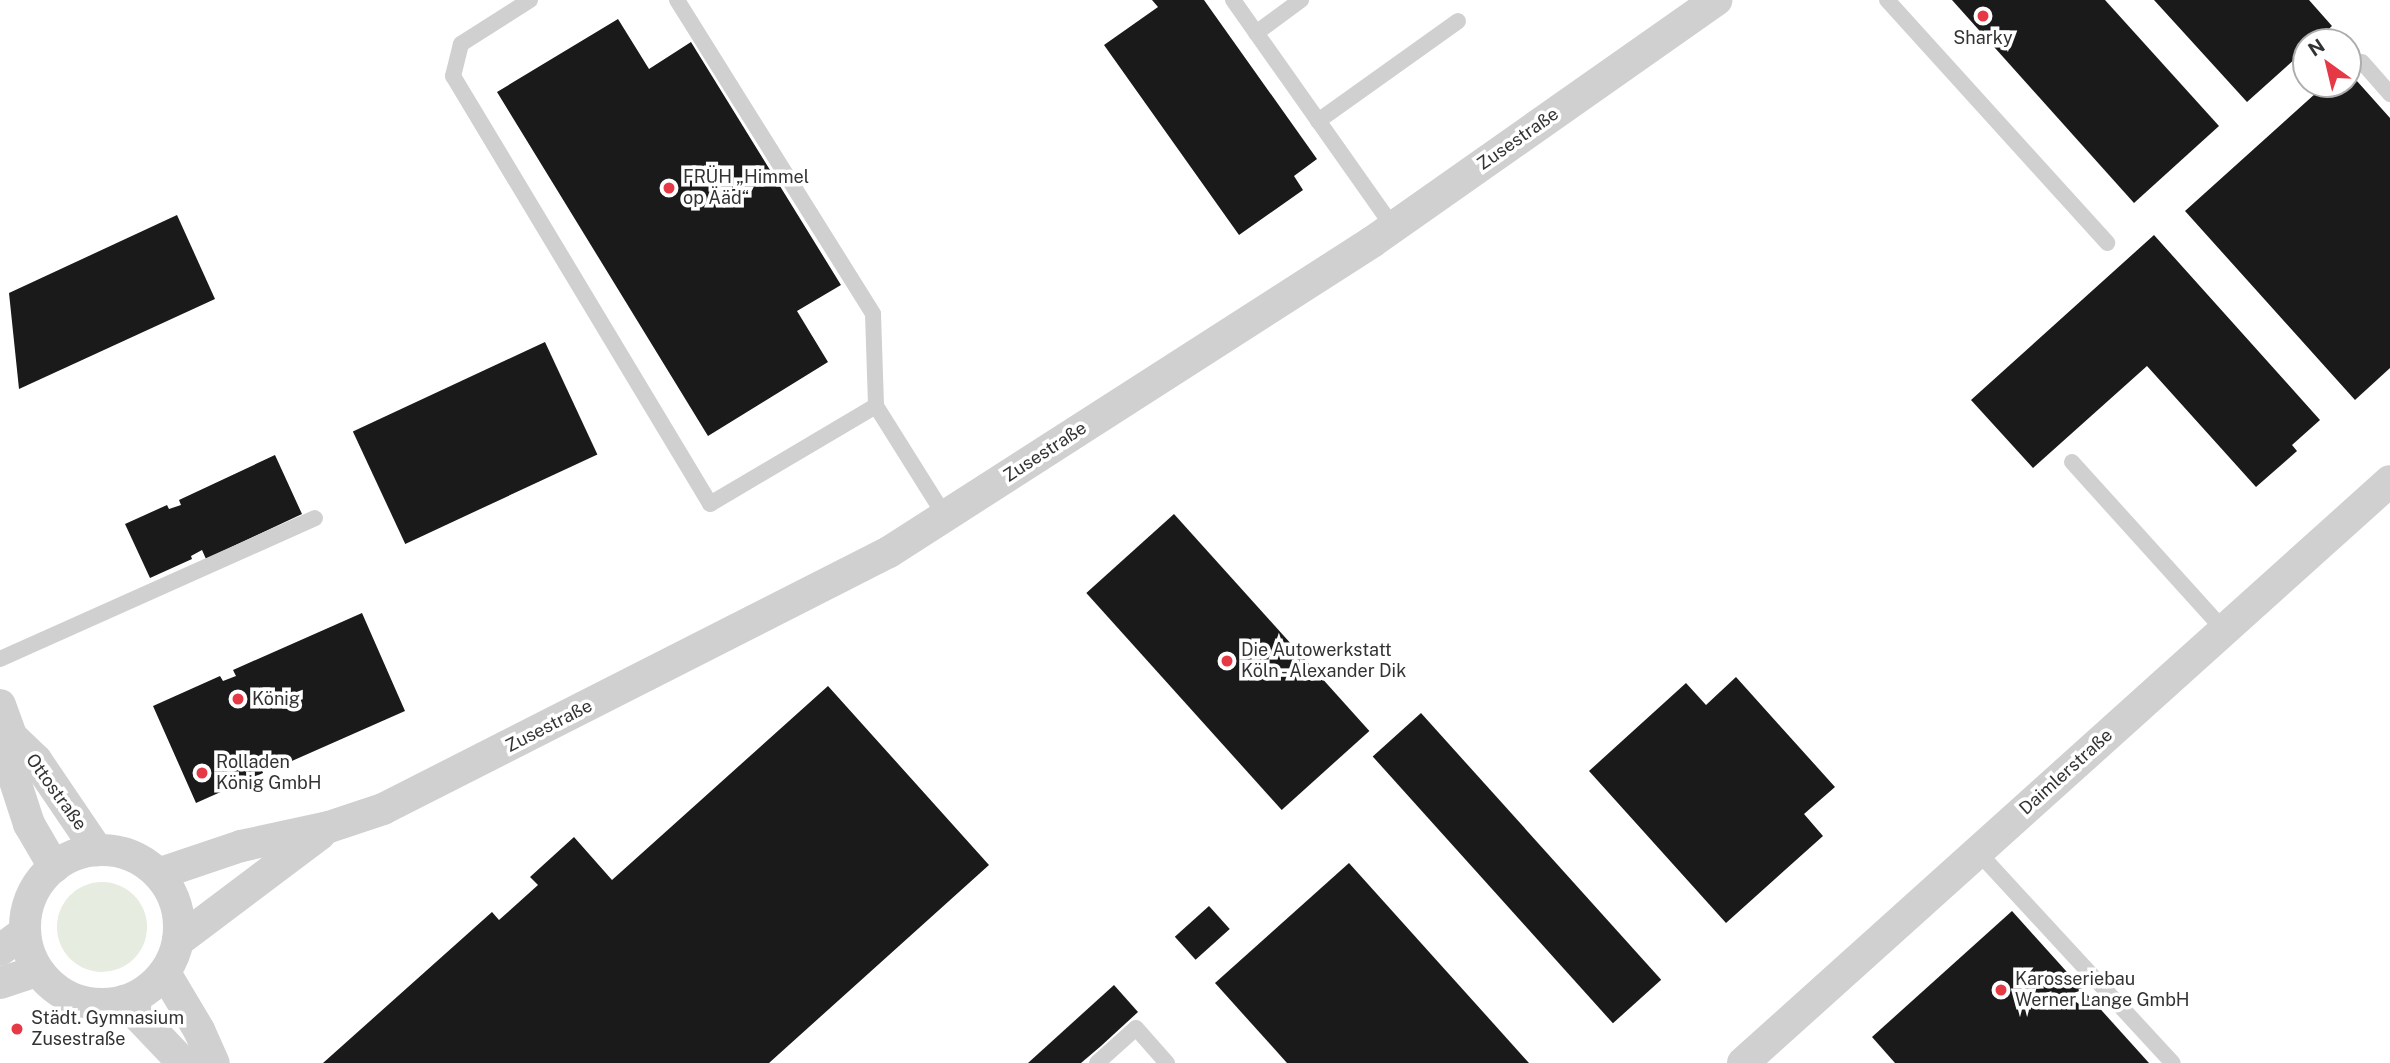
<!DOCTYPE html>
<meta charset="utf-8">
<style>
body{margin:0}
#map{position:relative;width:2390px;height:1063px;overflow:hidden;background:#fff;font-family:"Public Sans",sans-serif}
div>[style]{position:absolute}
.green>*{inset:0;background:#e6ecdf}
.round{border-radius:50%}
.building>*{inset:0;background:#1a1a1a;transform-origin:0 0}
.lane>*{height:16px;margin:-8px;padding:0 8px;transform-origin:8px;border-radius:8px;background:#d0d0d0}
.street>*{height:32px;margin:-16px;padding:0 16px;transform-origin:16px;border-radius:16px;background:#d0d0d0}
.street>.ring{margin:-16px;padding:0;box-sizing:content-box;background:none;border:32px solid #d0d0d0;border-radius:50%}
.dots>*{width:19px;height:19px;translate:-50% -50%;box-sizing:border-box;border:4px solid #fff;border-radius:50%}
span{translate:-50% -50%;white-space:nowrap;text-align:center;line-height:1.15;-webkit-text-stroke:7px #fff;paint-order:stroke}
.poi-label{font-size:18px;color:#333}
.left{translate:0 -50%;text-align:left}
.street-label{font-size:18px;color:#333}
.north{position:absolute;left:2292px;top:28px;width:70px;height:70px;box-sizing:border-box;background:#fff;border:2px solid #adadad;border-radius:50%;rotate:326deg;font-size:19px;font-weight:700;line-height:28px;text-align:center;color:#333}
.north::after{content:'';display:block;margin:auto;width:24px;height:32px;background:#e63946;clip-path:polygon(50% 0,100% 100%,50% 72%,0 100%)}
</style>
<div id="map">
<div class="green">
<i class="round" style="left:57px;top:882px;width:90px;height:90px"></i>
</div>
<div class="building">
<i style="clip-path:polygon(1152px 0,1204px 0,1317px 159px,1294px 176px,1303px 190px,1239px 235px,1104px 45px,1158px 7px)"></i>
<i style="clip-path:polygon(1952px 0,2105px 0,2219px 126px,2134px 203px)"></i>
<i style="clip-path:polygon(2154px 0,2309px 0,2332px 26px,2314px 42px,2306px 42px,2306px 49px,2247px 102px)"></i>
<i style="clip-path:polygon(618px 19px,649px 69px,691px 42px,841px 285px,797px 311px,828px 362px,708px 436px,497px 92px)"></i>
<i style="clip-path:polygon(2348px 71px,2390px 118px,2390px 368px,2355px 400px,2185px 211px,2326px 84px,2348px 84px)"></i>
<i style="clip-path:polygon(177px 215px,215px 299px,19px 389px,9px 293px)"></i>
<i style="clip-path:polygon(2154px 235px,2320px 420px,2292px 445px,2297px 451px,2256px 487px,2147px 366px,2033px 468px,1971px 400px)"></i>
<i style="left:545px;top:342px;width:124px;height:212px;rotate:65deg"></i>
<i style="clip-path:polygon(275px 455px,302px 514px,206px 559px,202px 550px,191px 556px,192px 559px,150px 578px,125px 524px,167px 505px,169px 509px,181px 505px,179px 500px)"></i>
<i style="left:1174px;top:514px;width:292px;height:118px;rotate:48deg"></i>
<i style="clip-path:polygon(362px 613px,405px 711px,276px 768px,274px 764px,262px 769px,263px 773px,196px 803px,153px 706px,220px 676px,223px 681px,236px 676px,233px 670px)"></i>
<i style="clip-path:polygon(1736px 677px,1835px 787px,1804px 814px,1823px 836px,1726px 923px,1589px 771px,1686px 683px,1706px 705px)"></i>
<i style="clip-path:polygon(828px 686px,989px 865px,769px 1063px,323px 1063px,492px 912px,499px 920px,538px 885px,530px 877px,574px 837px,612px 880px)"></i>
<i style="left:1421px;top:713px;width:359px;height:65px;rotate:48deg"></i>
<i style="clip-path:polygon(1349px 863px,1529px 1063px,1287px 1063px,1215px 983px)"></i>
<i style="left:1209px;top:906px;width:31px;height:46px;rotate:48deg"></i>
<i style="clip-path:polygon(2012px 911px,2149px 1063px,1895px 1063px,1872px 1037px)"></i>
<i style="clip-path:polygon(1114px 985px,1138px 1012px,1101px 1046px,1081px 1063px,1028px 1063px)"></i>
</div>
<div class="lane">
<i style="left:530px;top:0;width:82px;rotate:147.5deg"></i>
<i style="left:461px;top:44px;width:33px;rotate:104deg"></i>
<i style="left:453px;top:76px;width:499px;rotate:59deg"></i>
<i style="left:710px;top:504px;width:193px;rotate:-30.6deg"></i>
<i style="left:677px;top:0;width:370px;rotate:58deg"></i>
<i style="left:873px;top:314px;width:92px;rotate:88.1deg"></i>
<i style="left:876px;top:406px;width:130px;rotate:57.9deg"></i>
<i style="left:1233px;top:0;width:278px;rotate:54.8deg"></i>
<i style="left:1887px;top:0;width:328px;rotate:47.8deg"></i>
<i style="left:1256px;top:33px;width:56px;rotate:-36.3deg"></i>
<i style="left:2362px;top:62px;width:43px;rotate:48.8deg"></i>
<i style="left:1318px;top:121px;width:172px;rotate:-35.5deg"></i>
<i style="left:2072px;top:462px;width:227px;rotate:47.9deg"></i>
<i style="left:0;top:659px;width:345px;rotate:-24.1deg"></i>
<i style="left:1978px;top:852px;width:287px;rotate:47.3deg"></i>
<i style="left:1097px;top:1063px;width:52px;rotate:-41.9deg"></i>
<i style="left:1136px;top:1028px;width:47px;rotate:48.5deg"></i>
</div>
<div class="street">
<i style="left:0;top:705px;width:33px;rotate:70deg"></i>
<i style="left:11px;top:736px;width:36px;rotate:88deg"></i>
<i style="left:12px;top:772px;width:55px;rotate:71.9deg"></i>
<i style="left:29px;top:824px;width:50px;rotate:59.8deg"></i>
<i style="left:11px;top:736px;width:35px;rotate:44deg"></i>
<i style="left:36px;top:760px;width:109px;rotate:55.9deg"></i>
<i class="ring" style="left:25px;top:850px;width:122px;height:122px"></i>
<i style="left:158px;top:874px;width:88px;rotate:-18.6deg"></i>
<i style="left:241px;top:846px;width:90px;rotate:-12.2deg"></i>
<i style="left:329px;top:827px;width:57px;rotate:-18.4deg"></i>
<i style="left:383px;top:809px;width:568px;rotate:-26.93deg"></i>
<i style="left:889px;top:552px;width:574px;rotate:-32.69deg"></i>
<i style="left:1372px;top:242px;width:421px;rotate:-35.1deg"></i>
<i style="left:178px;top:941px;width:178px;rotate:-37deg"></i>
<i style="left:0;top:950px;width:31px;rotate:-36deg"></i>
<i style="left:165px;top:973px;width:66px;rotate:59.2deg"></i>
<i style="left:199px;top:1030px;width:36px;rotate:66deg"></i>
<i style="left:0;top:983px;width:40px;rotate:-18deg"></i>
<i style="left:124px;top:1001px;width:86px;rotate:46.4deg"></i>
<i style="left:1743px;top:1063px;width:870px;rotate:-41.97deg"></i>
</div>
<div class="dots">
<i style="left:1983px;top:16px;background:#e63946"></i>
<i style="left:669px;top:188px;background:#e63946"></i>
<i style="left:1227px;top:661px;background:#e63946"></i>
<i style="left:238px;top:699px;background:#e63946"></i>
<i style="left:202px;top:773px;background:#e63946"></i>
<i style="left:2001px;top:990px;background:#e63946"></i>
<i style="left:17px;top:1029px;background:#e63946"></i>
</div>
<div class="poi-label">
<span style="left:1983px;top:38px">Sharky</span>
<span class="left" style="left:683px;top:188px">FRÜH „Himmel<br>op Ääd“</span>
<span class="left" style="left:1241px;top:661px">Die Autowerkstatt<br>Köln - Alexander Dik</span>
<span class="left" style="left:252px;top:699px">König</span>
<span class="left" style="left:216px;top:773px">Rolladen<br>König GmbH</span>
<span class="left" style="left:2015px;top:990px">Karosseriebau<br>Werner Lange GmbH</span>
<span class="left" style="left:31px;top:1029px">Städt. Gymnasium<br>Zusestraße</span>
</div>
<div class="street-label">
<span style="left:1518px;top:139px;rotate:-35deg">Zusestraße</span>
<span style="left:1045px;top:452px;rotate:-33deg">Zusestraße</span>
<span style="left:549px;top:726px;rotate:-27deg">Zusestraße</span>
<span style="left:2066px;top:772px;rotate:-42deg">Daimlerstraße</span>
<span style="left:56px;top:792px;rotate:54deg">Ottostraße</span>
</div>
<div class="north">N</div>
</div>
